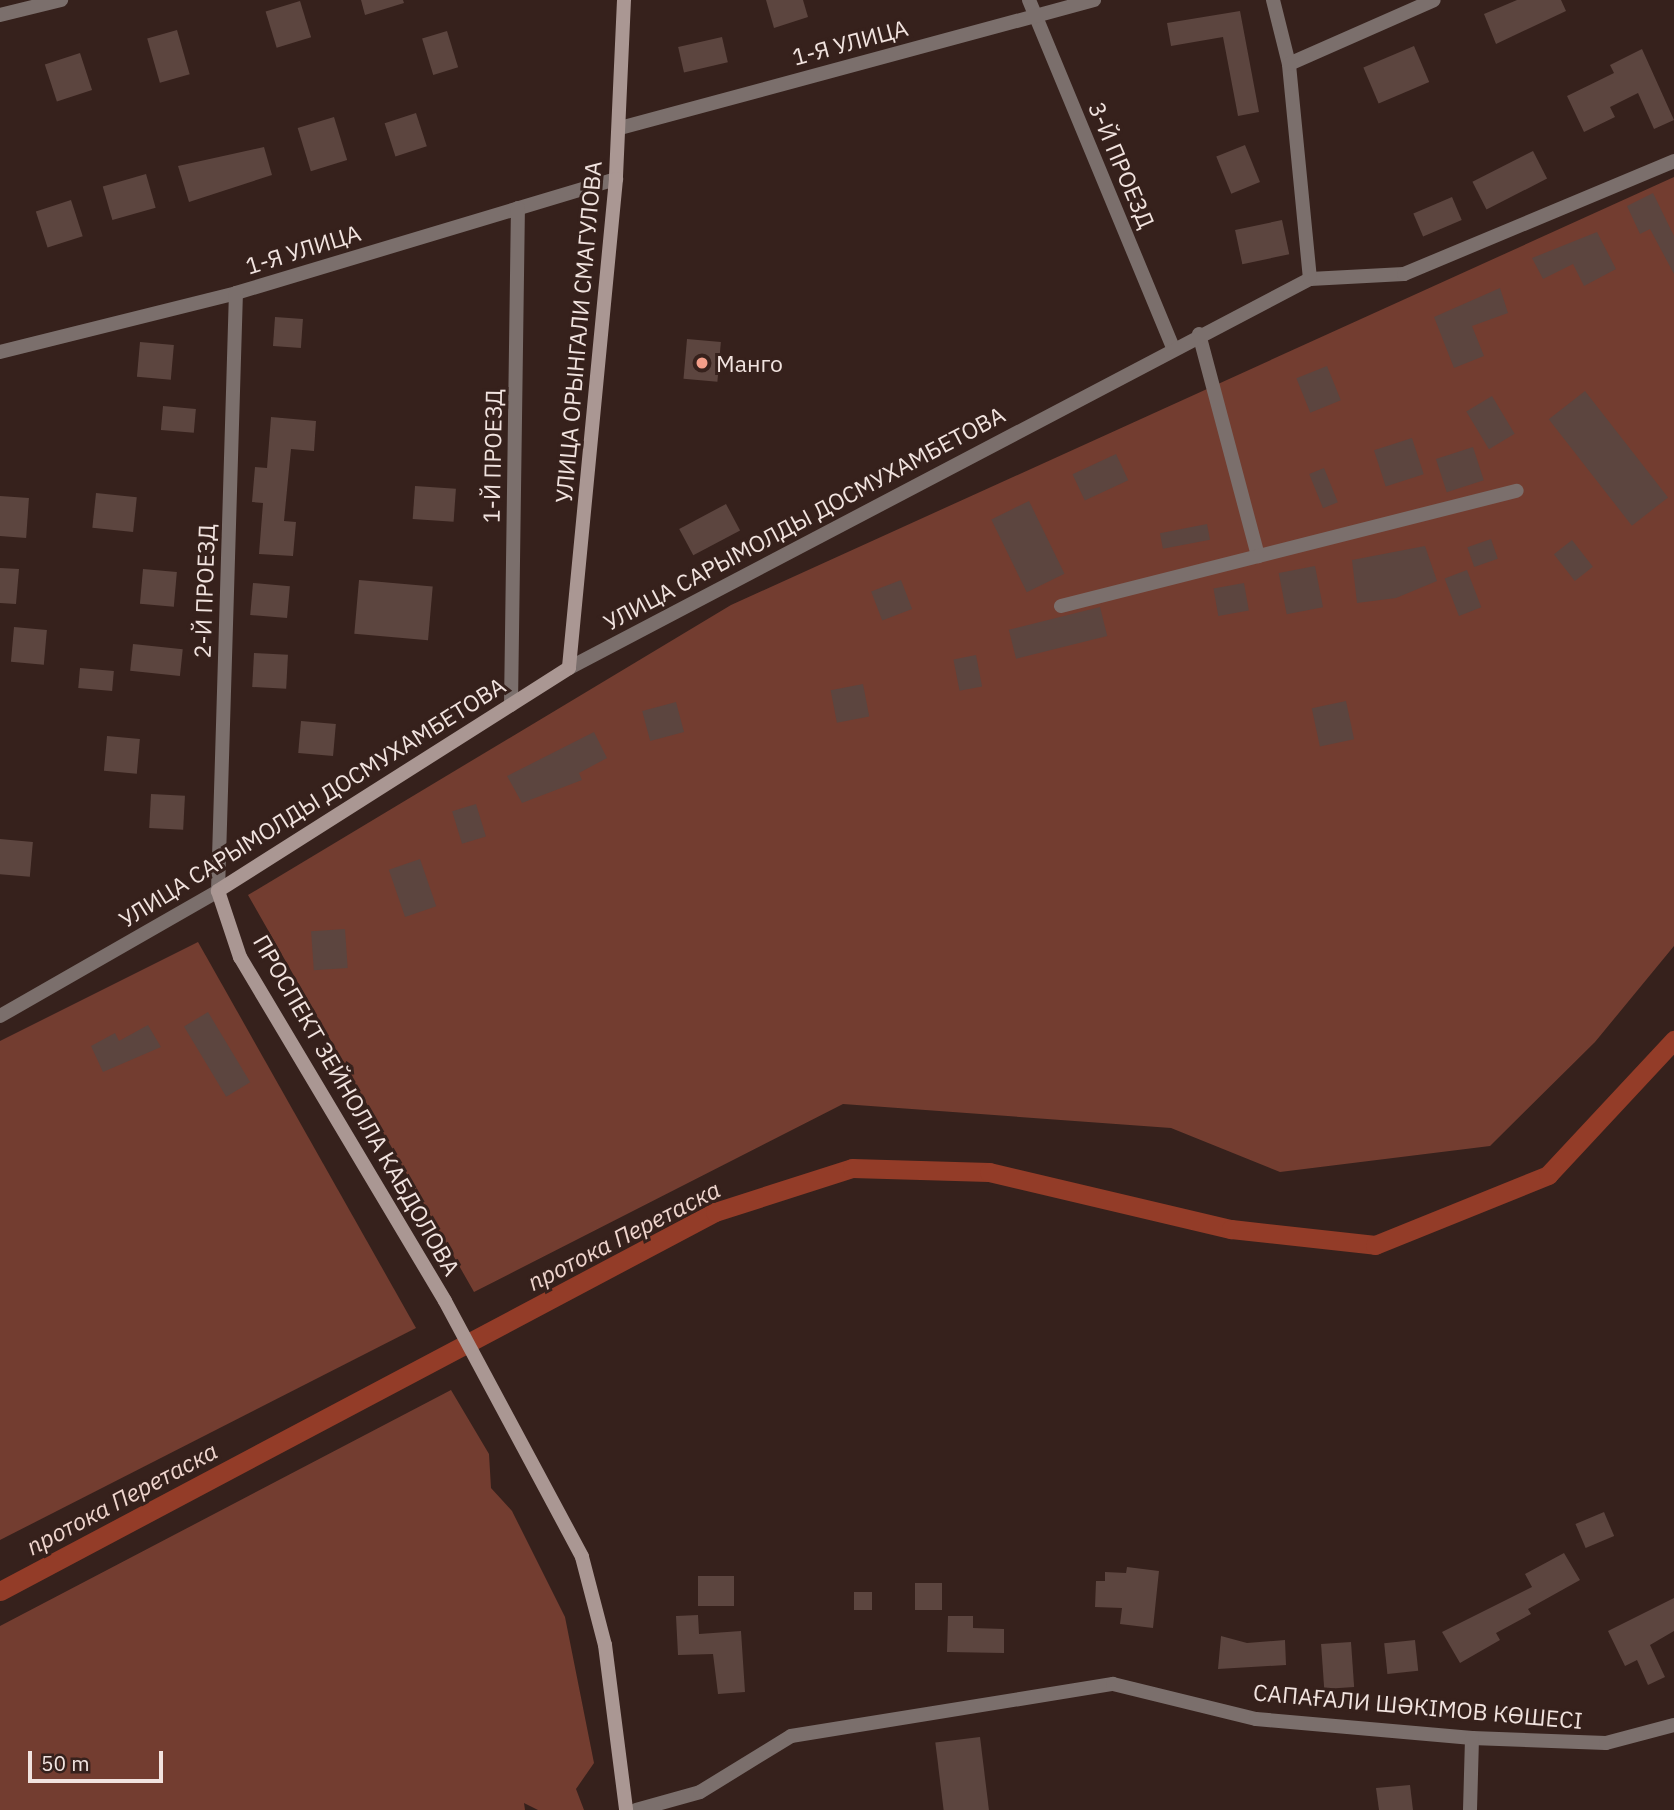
<!DOCTYPE html>
<meta charset="utf-8">
<style>
body{margin:0}
#map{position:relative;width:1674px;height:1810px;overflow:hidden;background:#36211c;font-family:"IBM Plex Sans",sans-serif}
div>[style]{position:absolute}
.green>*{inset:0;background:#733d30}
.canal>*{height:19px;margin:-9.5px;padding:0 9.5px;transform-origin:9.5px;border-radius:9.5px;background:#933c28}
.building>*{inset:0;background:#5c453f;transform-origin:0 0}
.minor>*{height:14px;margin:-7px;padding:0 7px;transform-origin:7px;border-radius:7px;background:#7b6f6c}
.tertiary>*{height:14px;margin:-7px;padding:0 7px;transform-origin:7px;border-radius:7px;background:#7b6f6c}
.secondary>*{height:14px;margin:-7px;padding:0 7px;transform-origin:7px;border-radius:7px;background:#aa9793}
.dots>*{width:19px;height:19px;translate:-50% -50%;box-sizing:border-box;border:4px solid #36211c;border-radius:50%}
span{translate:-50% -50%;white-space:nowrap;text-align:center;line-height:1.15;-webkit-text-stroke:6px #36211c;paint-order:stroke}
.street-label{font-size:23px;color:#f1e3df}
.poi-label{font-size:23px;color:#f1e3df}
.left{translate:0 -50%;text-align:left}
.water-label{font-size:24px;color:#efd5ce;font-style:italic}
.scale{position:absolute;left:28px;top:1751px;width:135px;height:32px;box-sizing:border-box;border:4px solid #f1e3df;border-top:0;padding-left:9px;font-size:21px;line-height:24px;white-space:nowrap;color:#f1e3df;-webkit-text-stroke:5px #36211c;paint-order:stroke}
</style>
<div id="map">
<div class="green">
<i style="clip-path:polygon(1674px 177px,1674px 946px,1595px 1042px,1490px 1146px,1280px 1172px,1171px 1128px,843px 1104px,474px 1292px,248px 895px,731px 605px)"></i>
<i style="clip-path:polygon(198px 942px,416px 1328px,0 1540px,0 1041px)"></i>
<i style="clip-path:polygon(451px 1390px,489px 1454px,491px 1488px,512px 1511px,565px 1617px,594px 1763px,576px 1789px,584px 1810px,538px 1810px,524px 1803px,525px 1810px,0 1810px,0 1626px)"></i>
</div>
<div class="canal">
<i style="left:0;top:1591px;width:809px;rotate:-27.93deg"></i>
<i style="left:715px;top:1212px;width:144px;rotate:-17.8deg"></i>
<i style="left:852px;top:1168px;width:137px;rotate:1.7deg"></i>
<i style="left:989px;top:1172px;width:249px;rotate:13.3deg"></i>
<i style="left:1231px;top:1229px;width:145px;rotate:6.3deg"></i>
<i style="left:1375px;top:1245px;width:187px;rotate:-22deg"></i>
<i style="left:1548px;top:1175px;width:185px;rotate:-47deg"></i>
</div>
<div class="building">
<i style="clip-path:polygon(361px 0,403px 0,404px 3px,365px 15px)"></i>
<i style="clip-path:polygon(766px 0,803px 0,808px 17px,774px 28px)"></i>
<i style="clip-path:polygon(1517px 0,1561px 0,1566px 11px,1496px 44px,1484px 14px)"></i>
<i style="left:300px;top:1px;width:38px;height:36px;rotate:73deg"></i>
<i style="clip-path:polygon(1240px 11px,1259px 112px,1238px 116px,1223px 37px,1171px 46px,1167px 23px)"></i>
<i style="left:177px;top:30px;width:46px;height:31px;rotate:74deg"></i>
<i style="left:447px;top:31px;width:38px;height:26px;rotate:73deg"></i>
<i style="left:722px;top:37px;width:26px;height:45px;rotate:77deg"></i>
<i style="left:1414px;top:46px;width:39px;height:55px;rotate:67deg"></i>
<i style="clip-path:polygon(1642px 49px,1674px 120px,1654px 129px,1638px 93px,1610px 107px,1615px 117px,1584px 132px,1567px 96px,1614px 73px,1610px 65px)"></i>
<i style="left:80px;top:53px;width:39px;height:37px;rotate:72deg"></i>
<i style="left:416px;top:113px;width:35px;height:33px;rotate:72deg"></i>
<i style="left:334px;top:117px;width:45px;height:38px;rotate:73deg"></i>
<i style="left:1245px;top:145px;width:40px;height:31px;rotate:68deg"></i>
<i style="clip-path:polygon(264px 147px,272px 175px,189px 202px,178px 166px)"></i>
<i style="left:1533px;top:151px;width:31px;height:68px;rotate:63deg"></i>
<i style="left:146px;top:174px;width:35px;height:45px;rotate:74deg"></i>
<i style="clip-path:polygon(1653px 193px,1674px 236px,1674px 274px,1650px 229px,1640px 234px,1627px 206px)"></i>
<i style="left:1452px;top:197px;width:25px;height:42px;rotate:67deg"></i>
<i style="left:71px;top:200px;width:38px;height:37px;rotate:72deg"></i>
<i style="left:1282px;top:220px;width:35px;height:48px;rotate:78deg"></i>
<i style="clip-path:polygon(1597px 232px,1616px 269px,1584px 286px,1573px 264px,1543px 279px,1532px 258px)"></i>
<i style="clip-path:polygon(1500px 288px,1508px 313px,1472px 326px,1484px 356px,1454px 368px,1434px 317px)"></i>
<i style="left:275px;top:317px;width:28px;height:29px;rotate:4deg"></i>
<i style="left:687px;top:339px;width:34px;height:40px;rotate:5deg"></i>
<i style="left:140px;top:342px;width:34px;height:35px;rotate:5deg"></i>
<i style="left:1327px;top:366px;width:37px;height:33px;rotate:68deg"></i>
<i style="left:1585px;top:391px;width:135px;height:46px;rotate:52deg"></i>
<i style="left:1492px;top:396px;width:44px;height:30px;rotate:59deg"></i>
<i style="left:163px;top:406px;width:33px;height:24px;rotate:5deg"></i>
<i style="clip-path:polygon(271px 417px,316px 421px,314px 451px,291px 449px,284px 521px,296px 522px,293px 556px,259px 554px,263px 503px,252px 502px,255px 467px,267px 468px)"></i>
<i style="left:1412px;top:438px;width:38px;height:40px;rotate:72deg"></i>
<i style="left:1473px;top:447px;width:35px;height:39px;rotate:72deg"></i>
<i style="left:1116px;top:454px;width:29px;height:48px;rotate:65deg"></i>
<i style="left:1324px;top:468px;width:37px;height:16px;rotate:68deg"></i>
<i style="left:415px;top:486px;width:41px;height:33px;rotate:4deg"></i>
<i style="left:96px;top:493px;width:41px;height:35px;rotate:6deg"></i>
<i style="left:0;top:496px;width:29px;height:40px;rotate:4deg"></i>
<i style="left:1029px;top:501px;width:81px;height:42px;rotate:64deg"></i>
<i style="left:726px;top:504px;width:30px;height:53px;rotate:62deg"></i>
<i style="left:1207px;top:524px;width:16px;height:48px;rotate:79deg"></i>
<i style="left:1491px;top:539px;width:21px;height:25px;rotate:71deg"></i>
<i style="left:1572px;top:540px;width:34px;height:23px;rotate:52deg"></i>
<i style="clip-path:polygon(1425px 546px,1437px 581px,1396px 598px,1357px 603px,1352px 560px)"></i>
<i style="left:1315px;top:566px;width:42px;height:37px;rotate:79deg"></i>
<i style="clip-path:polygon(0 568px,19px 569px,16px 604px,0 603px)"></i>
<i style="left:143px;top:569px;width:34px;height:35px;rotate:5deg"></i>
<i style="left:1467px;top:570px;width:40px;height:24px;rotate:69deg"></i>
<i style="left:359px;top:580px;width:74px;height:54px;rotate:5deg"></i>
<i style="left:901px;top:580px;width:31px;height:32px;rotate:69deg"></i>
<i style="left:253px;top:583px;width:37px;height:32px;rotate:5deg"></i>
<i style="left:1244px;top:583px;width:28px;height:31px;rotate:80deg"></i>
<i style="left:1100px;top:607px;width:30px;height:94px;rotate:76deg"></i>
<i style="left:14px;top:627px;width:33px;height:35px;rotate:5deg"></i>
<i style="left:133px;top:644px;width:50px;height:27px;rotate:6deg"></i>
<i style="left:254px;top:653px;width:34px;height:34px;rotate:3deg"></i>
<i style="left:976px;top:655px;width:32px;height:23px;rotate:79deg"></i>
<i style="left:80px;top:668px;width:34px;height:20px;rotate:5deg"></i>
<i style="left:863px;top:684px;width:33px;height:33px;rotate:79deg"></i>
<i style="left:1346px;top:701px;width:39px;height:35px;rotate:78deg"></i>
<i style="left:676px;top:702px;width:31px;height:35px;rotate:75deg"></i>
<i style="left:301px;top:721px;width:35px;height:32px;rotate:5deg"></i>
<i style="clip-path:polygon(594px 732px,607px 758px,579px 773px,582px 780px,522px 803px,507px 776px)"></i>
<i style="left:107px;top:736px;width:33px;height:35px;rotate:5deg"></i>
<i style="left:151px;top:794px;width:34px;height:34px;rotate:3deg"></i>
<i style="left:476px;top:804px;width:34px;height:25px;rotate:73deg"></i>
<i style="left:0;top:839px;width:33px;height:35px;rotate:5deg"></i>
<i style="left:420px;top:859px;width:50px;height:33px;rotate:71deg"></i>
<i style="left:345px;top:929px;width:39px;height:34px;rotate:86deg"></i>
<i style="left:208px;top:1012px;width:82px;height:28px;rotate:59deg"></i>
<i style="clip-path:polygon(148px 1025px,161px 1047px,103px 1072px,91px 1046px,115px 1033px,119px 1041px)"></i>
<i style="left:1604px;top:1512px;width:26px;height:31px;rotate:67deg"></i>
<i style="clip-path:polygon(1564px 1553px,1580px 1580px,1528px 1609px,1531px 1614px,1496px 1633px,1500px 1640px,1460px 1663px,1442px 1632px,1532px 1587px,1525px 1574px)"></i>
<i style="clip-path:polygon(1127px 1567px,1159px 1571px,1153px 1628px,1120px 1624px,1122px 1608px,1095px 1607px,1096px 1581px,1105px 1581px,1105px 1572px,1126px 1573px)"></i>
<i style="left:698px;top:1576px;width:36px;height:30px"></i>
<i style="left:915px;top:1583px;width:27px;height:27px"></i>
<i style="left:854px;top:1592px;width:18px;height:18px"></i>
<i style="clip-path:polygon(1674px 1598px,1674px 1631px,1650px 1645px,1665px 1677px,1648px 1685px,1637px 1660px,1625px 1666px,1608px 1631px)"></i>
<i style="clip-path:polygon(698px 1615px,699px 1634px,741px 1631px,745px 1692px,718px 1694px,713px 1654px,678px 1655px,676px 1616px)"></i>
<i style="clip-path:polygon(948px 1616px,973px 1616px,973px 1628px,1004px 1629px,1004px 1653px,947px 1652px)"></i>
<i style="clip-path:polygon(1221px 1636px,1247px 1643px,1285px 1640px,1286px 1665px,1218px 1669px)"></i>
<i style="left:1415px;top:1640px;width:31px;height:31px;rotate:84deg"></i>
<i style="left:1351px;top:1642px;width:45px;height:30px;rotate:86deg"></i>
<i style="left:980px;top:1737px;width:74px;height:45px;rotate:83deg"></i>
<i style="clip-path:polygon(1410px 1785px,1413px 1810px,1379px 1810px,1376px 1788px)"></i>
</div>
<div class="minor">
<i style="left:1029px;top:0;width:376px;rotate:67.5deg"></i>
<i style="left:1273px;top:0;width:66px;rotate:76deg"></i>
<i style="left:0;top:15px;width:63px;rotate:-13.8deg"></i>
<i style="left:620px;top:128px;width:491px;rotate:-15.1deg"></i>
<i style="left:1310px;top:279px;width:94px;rotate:-3deg"></i>
<i style="left:1404px;top:274px;width:293px;rotate:-22.7deg"></i>
<i style="left:1199px;top:334px;width:230px;rotate:75.1deg"></i>
<i style="left:0;top:352px;width:243px;rotate:-14deg"></i>
<i style="left:236px;top:293px;width:397px;rotate:-16.7deg"></i>
<i style="left:1061px;top:606px;width:470px;rotate:-14.2deg"></i>
<i style="left:511px;top:705px;width:497px;rotate:-89.2deg"></i>
<i style="left:0;top:1016px;width:251px;rotate:-29.8deg"></i>
<i style="left:218px;top:891px;width:598px;rotate:-88.28deg"></i>
<i style="left:636px;top:1810px;width:66px;rotate:-15.7deg"></i>
<i style="left:700px;top:1792px;width:107px;rotate:-31.6deg"></i>
<i style="left:791px;top:1736px;width:326px;rotate:-9.2deg"></i>
<i style="left:1113px;top:1684px;width:147px;rotate:13.8deg"></i>
<i style="left:1256px;top:1719px;width:217px;rotate:5deg"></i>
<i style="left:1472px;top:1738px;width:134px;rotate:2.1deg"></i>
<i style="left:1606px;top:1743px;width:70px;rotate:-14.8deg"></i>
<i style="left:1470px;top:1810px;width:72px;rotate:-88.4deg"></i>
</div>
<div class="tertiary">
<i style="left:569px;top:668px;width:837px;rotate:-27.7deg"></i>
<i style="left:1310px;top:279px;width:216px;rotate:-95.6deg"></i>
<i style="left:1289px;top:64px;width:158px;rotate:-23.8deg"></i>
</div>
<div class="secondary">
<i style="left:624px;top:0;width:179px;rotate:92.6deg"></i>
<i style="left:616px;top:179px;width:491px;rotate:95.5deg"></i>
<i style="left:569px;top:668px;width:416px;rotate:147.6deg"></i>
<i style="left:218px;top:891px;width:70px;rotate:71.6deg"></i>
<i style="left:240px;top:957px;width:400px;rotate:59.2deg"></i>
<i style="left:445px;top:1301px;width:290px;rotate:61.8deg"></i>
<i style="left:582px;top:1557px;width:91px;rotate:75.4deg"></i>
<i style="left:605px;top:1645px;width:166px;rotate:82.7deg"></i>
</div>
<div class="dots">
<i style="left:702px;top:363px;background:#f49e89"></i>
</div>
<div class="street-label">
<span style="left:850px;top:42px;rotate:-15deg">1-Я УЛИЦА</span>
<span style="left:1122px;top:165px;rotate:67deg">3-Й ПРОЕЗД</span>
<span style="left:303px;top:249px;rotate:-17deg">1-Я УЛИЦА</span>
<span style="left:578px;top:332px;rotate:-85deg">УЛИЦА ОРЫНГАЛИ СМАГУЛОВА</span>
<span style="left:492px;top:456px;rotate:-89deg">1-Й ПРОЕЗД</span>
<span style="left:804px;top:518px;rotate:-28deg">УЛИЦА САРЫМОЛДЫ ДОСМУХАМБЕТОВА</span>
<span style="left:204px;top:591px;rotate:-88deg">2-Й ПРОЕЗД</span>
<span style="left:312px;top:802px;rotate:-32deg">УЛИЦА САРЫМОЛДЫ ДОСМУХАМБЕТОВА</span>
<span style="left:357px;top:1105px;rotate:60deg">ПРОСПЕКТ ЗЕЙНОЛЛА КАБДОЛОВА</span>
<span style="left:1418px;top:1706px;rotate:5deg">САПАҒАЛИ ШӘКІМОВ КӨШЕСІ</span>
</div>
<div class="poi-label">
<span class="left" style="left:716px;top:363px">Манго</span>
</div>
<div class="water-label">
<span style="left:624px;top:1236px;rotate:-27deg">протока Перетаска</span>
<span style="left:122px;top:1499px;rotate:-28deg">протока Перетаска</span>
</div>
<div class="scale">50 m</div>
</div>
